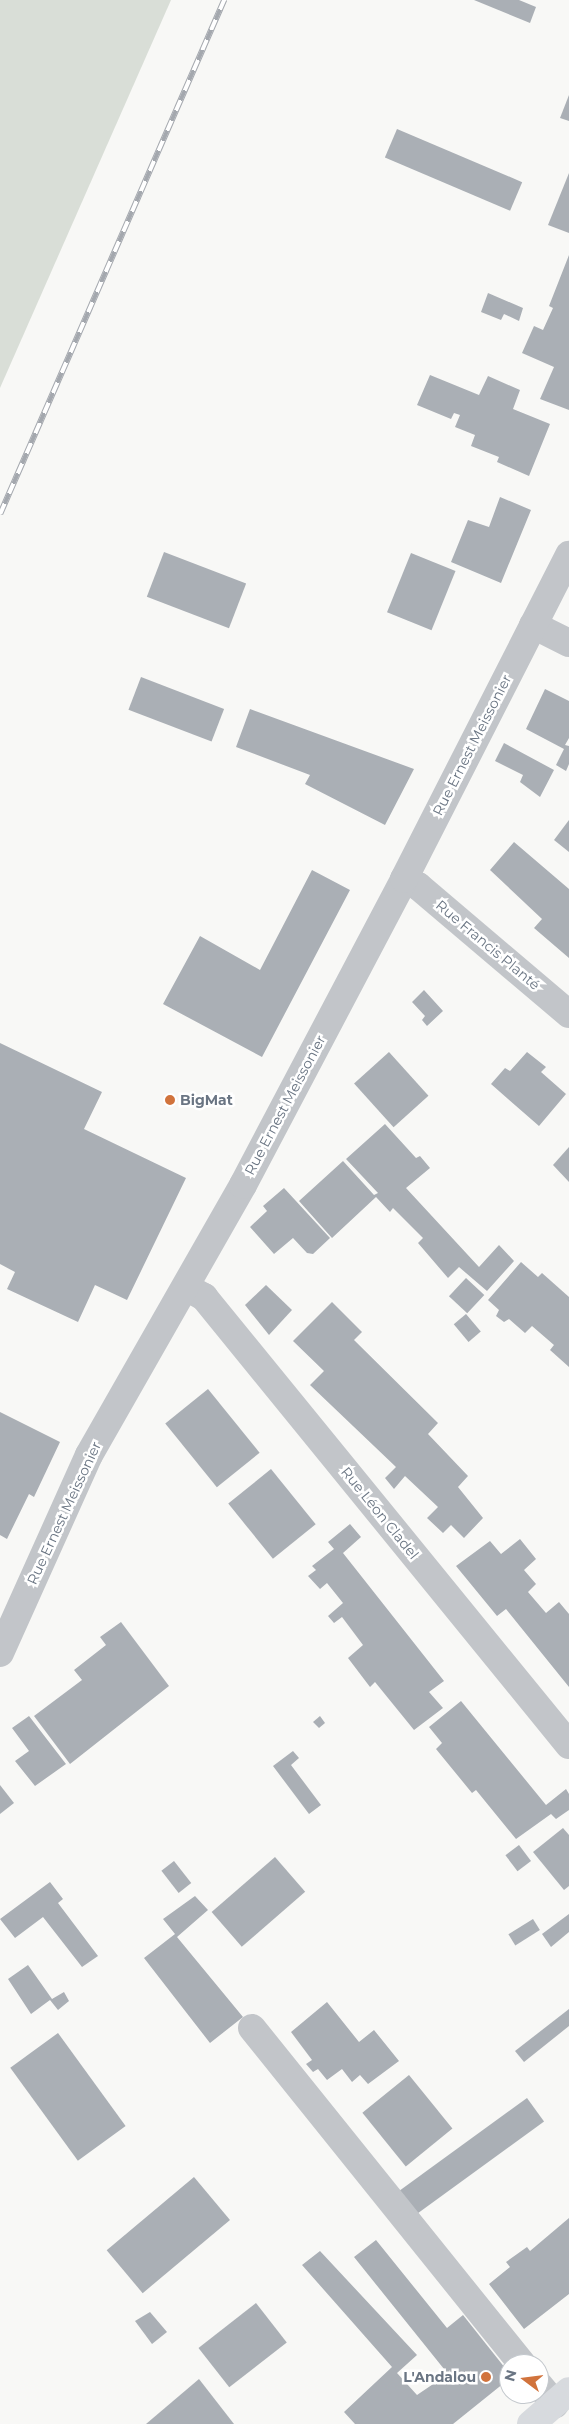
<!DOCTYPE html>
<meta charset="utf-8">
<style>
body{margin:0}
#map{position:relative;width:569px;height:2424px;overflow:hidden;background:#f8f8f6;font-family:Montserrat,sans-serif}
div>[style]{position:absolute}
.green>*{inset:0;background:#d9ded7}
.building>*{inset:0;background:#aaafb5;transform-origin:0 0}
.minor>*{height:28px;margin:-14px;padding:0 14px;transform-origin:14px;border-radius:14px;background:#c2c5c9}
.secondary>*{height:28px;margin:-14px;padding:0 14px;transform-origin:14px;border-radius:14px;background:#d7dade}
.rail>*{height:5.5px;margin-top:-2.75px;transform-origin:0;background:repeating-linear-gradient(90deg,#fff 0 11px,#a4a8ae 0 22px);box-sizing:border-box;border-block:1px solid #a4a8ae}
.dots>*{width:14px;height:14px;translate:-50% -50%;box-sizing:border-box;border:2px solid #fff;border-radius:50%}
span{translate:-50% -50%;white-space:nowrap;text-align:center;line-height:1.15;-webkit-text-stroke:5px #fff;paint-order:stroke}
.street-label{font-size:14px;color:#6a7583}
.poi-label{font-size:14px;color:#6a7583;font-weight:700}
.left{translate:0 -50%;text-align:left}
.right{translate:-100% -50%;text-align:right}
.north{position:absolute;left:499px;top:2354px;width:50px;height:50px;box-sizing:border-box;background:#fff;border:1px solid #c3c8cd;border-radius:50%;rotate:285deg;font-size:14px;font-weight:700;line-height:20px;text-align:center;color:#6a7583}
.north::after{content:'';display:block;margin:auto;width:18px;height:22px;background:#d1733c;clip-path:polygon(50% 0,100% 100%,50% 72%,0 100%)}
</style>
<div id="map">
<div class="green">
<i style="clip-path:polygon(0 0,171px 0,0 388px)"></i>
</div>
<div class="building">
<i style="clip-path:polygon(474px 0,519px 0,536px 7px,530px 23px)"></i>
<i style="clip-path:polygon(569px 95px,569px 121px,560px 118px)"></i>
<i style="left:397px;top:129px;width:136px;height:31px;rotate:23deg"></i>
<i style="clip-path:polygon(569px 173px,569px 233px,548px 225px)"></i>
<i style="clip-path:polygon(569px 255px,569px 410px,540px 399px,554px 367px,522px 353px,534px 326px,543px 330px,553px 308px,549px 306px)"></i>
<i style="clip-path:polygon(488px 293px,523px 308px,519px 321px,504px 314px,501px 320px,481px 312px)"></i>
<i style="clip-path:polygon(430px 375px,479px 395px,488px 376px,520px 390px,513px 409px,550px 424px,529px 476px,497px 462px,499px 457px,471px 446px,475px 435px,455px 427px,460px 415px,454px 413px,451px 419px,417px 405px)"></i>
<i style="clip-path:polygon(500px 497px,531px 510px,501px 583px,451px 562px,468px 520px,489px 527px)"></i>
<i style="left:164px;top:552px;width:88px;height:48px;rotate:21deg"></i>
<i style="left:411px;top:553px;width:48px;height:64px;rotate:22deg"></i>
<i style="left:141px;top:677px;width:89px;height:35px;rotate:21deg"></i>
<i style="clip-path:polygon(545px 689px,569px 701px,569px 738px,565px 745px,569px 746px,569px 764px,566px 771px,556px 765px,564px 749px,526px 729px)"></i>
<i style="clip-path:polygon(250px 709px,414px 769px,385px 825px,305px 784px,310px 775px,236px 747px)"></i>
<i style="clip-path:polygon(504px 743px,554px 770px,540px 797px,520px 782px,523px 775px,495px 761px)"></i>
<i style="clip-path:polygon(569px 820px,569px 852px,554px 840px)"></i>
<i style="clip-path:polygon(514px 842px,569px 889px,569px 958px,534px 928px,542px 919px,490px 870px)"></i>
<i style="clip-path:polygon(312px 870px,350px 890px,262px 1057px,163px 1004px,200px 936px,260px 970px)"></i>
<i style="clip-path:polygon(424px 990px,443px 1011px,427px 1026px,422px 1020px,425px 1016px,412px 1002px)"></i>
<i style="clip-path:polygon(0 1043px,102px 1092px,84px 1129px,186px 1178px,127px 1300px,95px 1285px,78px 1322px,7px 1289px,15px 1272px,0 1264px)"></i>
<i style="left:389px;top:1052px;width:59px;height:47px;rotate:48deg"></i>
<i style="clip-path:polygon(527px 1052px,546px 1067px,541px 1072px,566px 1094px,539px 1126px,491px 1084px,505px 1068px,510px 1071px)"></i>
<i style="clip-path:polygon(385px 1124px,416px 1158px,420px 1156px,430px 1168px,406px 1188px,479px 1267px,499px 1245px,514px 1261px,487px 1291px,459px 1267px,448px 1278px,418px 1243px,423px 1238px,393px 1208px,390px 1212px,376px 1197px,332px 1238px,299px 1201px,343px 1161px,374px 1195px,378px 1193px,346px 1159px)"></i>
<i style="clip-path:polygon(569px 1147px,569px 1182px,553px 1165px)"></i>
<i style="clip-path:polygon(284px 1188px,330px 1238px,313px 1254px,307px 1253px,293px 1238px,274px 1254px,250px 1227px,267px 1211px,263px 1206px)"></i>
<i style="clip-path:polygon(521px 1262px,538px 1277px,542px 1273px,569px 1297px,569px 1367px,550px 1350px,554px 1345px,532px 1326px,525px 1333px,509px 1319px,504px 1322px,496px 1316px,499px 1310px,488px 1300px)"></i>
<i style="left:466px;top:1278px;width:25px;height:25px;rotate:43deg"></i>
<i style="clip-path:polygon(266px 1285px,292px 1310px,269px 1335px,245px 1305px)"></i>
<i style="clip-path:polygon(332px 1302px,362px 1332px,354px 1340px,438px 1423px,428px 1434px,468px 1476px,458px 1487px,483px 1518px,464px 1538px,451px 1525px,443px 1533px,427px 1518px,438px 1507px,405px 1476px,394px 1489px,385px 1478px,396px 1467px,310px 1385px,324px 1371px,293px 1341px)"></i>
<i style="left:466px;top:1314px;width:23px;height:16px;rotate:50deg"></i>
<i style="left:208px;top:1389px;width:82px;height:55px;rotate:51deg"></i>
<i style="clip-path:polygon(0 1412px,60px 1442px,34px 1497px,29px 1494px,7px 1539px,0 1535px)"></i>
<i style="left:271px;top:1469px;width:71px;height:55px;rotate:51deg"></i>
<i style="clip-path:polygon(350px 1524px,361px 1537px,343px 1553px,444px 1681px,429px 1692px,443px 1708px,414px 1730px,375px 1682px,370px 1687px,348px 1658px,363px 1645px,342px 1617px,334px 1623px,328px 1616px,343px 1603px,327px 1583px,320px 1589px,308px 1576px,316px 1570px,312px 1566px,334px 1549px,328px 1542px)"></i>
<i style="clip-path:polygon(520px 1539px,536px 1559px,524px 1570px,536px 1584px,528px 1592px,546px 1613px,559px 1602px,569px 1614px,569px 1687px,506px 1609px,497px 1616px,456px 1566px,490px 1541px,501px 1554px)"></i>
<i style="clip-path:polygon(121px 1622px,169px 1686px,70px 1764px,34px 1716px,82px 1680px,74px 1670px,106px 1645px,100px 1637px)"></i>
<i style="clip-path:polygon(461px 1701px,546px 1805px,566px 1789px,569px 1794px,569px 1810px,556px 1819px,551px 1814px,516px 1839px,476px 1790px,472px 1793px,436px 1749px,442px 1743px,429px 1727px)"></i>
<i style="clip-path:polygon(29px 1716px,66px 1764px,35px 1786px,15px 1761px,29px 1751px,12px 1728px)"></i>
<i style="clip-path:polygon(320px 1716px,325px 1723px,319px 1728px,313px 1722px)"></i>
<i style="clip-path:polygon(293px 1751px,299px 1758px,291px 1765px,321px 1805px,309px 1814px,273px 1766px)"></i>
<i style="clip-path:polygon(0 1785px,14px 1803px,0 1814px)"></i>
<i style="clip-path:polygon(563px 1828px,569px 1835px,569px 1886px,564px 1890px,533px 1852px)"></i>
<i style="left:519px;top:1845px;width:20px;height:17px;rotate:53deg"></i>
<i style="left:275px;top:1857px;width:46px;height:84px;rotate:49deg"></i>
<i style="left:174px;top:1861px;width:28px;height:16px;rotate:52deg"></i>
<i style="clip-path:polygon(50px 1882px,63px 1899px,58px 1903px,98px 1956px,82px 1967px,43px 1917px,15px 1938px,0 1919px)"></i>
<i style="clip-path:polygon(195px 1896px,208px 1910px,177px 1937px,243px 2017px,210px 2043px,144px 1958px,175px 1934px,163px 1919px)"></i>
<i style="clip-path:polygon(569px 1914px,569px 1932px,551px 1947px,542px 1934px)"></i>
<i style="left:533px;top:1919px;width:13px;height:29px;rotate:58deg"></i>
<i style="clip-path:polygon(28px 1965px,52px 1999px,64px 1992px,69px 2001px,58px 2010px,50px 2000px,31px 2014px,8px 1979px)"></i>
<i style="clip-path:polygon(327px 2002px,359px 2042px,374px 2030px,399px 2061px,368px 2084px,360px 2075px,352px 2082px,342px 2069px,327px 2080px,318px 2069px,313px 2072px,306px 2064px,312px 2060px,291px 2032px)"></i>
<i style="clip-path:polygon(569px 2009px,569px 2026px,524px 2062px,515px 2051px)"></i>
<i style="left:58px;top:2033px;width:115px;height:59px;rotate:54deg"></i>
<i style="left:409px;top:2075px;width:69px;height:60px;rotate:51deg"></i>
<i style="left:527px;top:2098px;width:29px;height:159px;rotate:54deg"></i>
<i style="left:194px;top:2177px;width:56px;height:114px;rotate:50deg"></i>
<i style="clip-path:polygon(569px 2218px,569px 2294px,524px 2329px,489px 2284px,510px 2267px,506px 2262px,527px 2247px,530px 2251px)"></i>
<i style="clip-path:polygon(376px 2240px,447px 2328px,463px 2315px,509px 2373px,509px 2379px,453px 2424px,355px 2424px,344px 2412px,392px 2367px,302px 2265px,320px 2251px,417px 2355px,397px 2373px,417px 2395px,448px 2374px,354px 2257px)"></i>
<i style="left:256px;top:2303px;width:50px;height:73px;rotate:52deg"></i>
<i style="clip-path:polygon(150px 2312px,167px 2332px,152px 2344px,135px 2321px)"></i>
<i style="clip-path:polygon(199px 2379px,234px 2424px,146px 2424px)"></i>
</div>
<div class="minor">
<i style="left:533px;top:625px;width:40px;rotate:26.6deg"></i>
<i style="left:404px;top:879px;width:16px;rotate:27deg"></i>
<i style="left:418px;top:886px;width:198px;rotate:40.3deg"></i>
<i style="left:186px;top:1287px;width:21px;rotate:29deg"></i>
<i style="left:204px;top:1297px;width:578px;rotate:50.83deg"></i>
<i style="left:0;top:1653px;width:217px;rotate:-65.8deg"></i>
<i style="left:89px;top:1455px;width:311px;rotate:-60.3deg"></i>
<i style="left:243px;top:1185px;width:346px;rotate:-62.2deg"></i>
<i style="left:404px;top:879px;width:364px;rotate:-63deg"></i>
<i style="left:252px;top:2028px;width:431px;rotate:51.2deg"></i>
<i style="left:539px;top:2385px;width:25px;rotate:50deg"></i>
</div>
<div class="secondary">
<i style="left:531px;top:2424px;width:50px;rotate:-41deg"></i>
</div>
<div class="rail">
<i style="left:0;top:514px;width:561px;rotate:-66.45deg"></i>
</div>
<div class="dots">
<i style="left:170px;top:1100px;background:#d1733c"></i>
<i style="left:486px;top:2377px;background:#d1733c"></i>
</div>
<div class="street-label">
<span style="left:472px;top:745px;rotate:-63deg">Rue Ernest Meissonier</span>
<span style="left:488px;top:945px;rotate:40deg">Rue Francis Planté</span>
<span style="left:285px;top:1105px;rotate:-62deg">Rue Ernest Meissonier</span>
<span style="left:64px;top:1513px;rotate:-65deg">Rue Ernest Meissonier</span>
<span style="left:380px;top:1513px;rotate:51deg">Rue Léon Cladel</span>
</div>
<div class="poi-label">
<span class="left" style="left:180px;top:1100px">BigMat</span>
<span class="right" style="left:476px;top:2377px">L'Andalou</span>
</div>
<div class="north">N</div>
</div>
